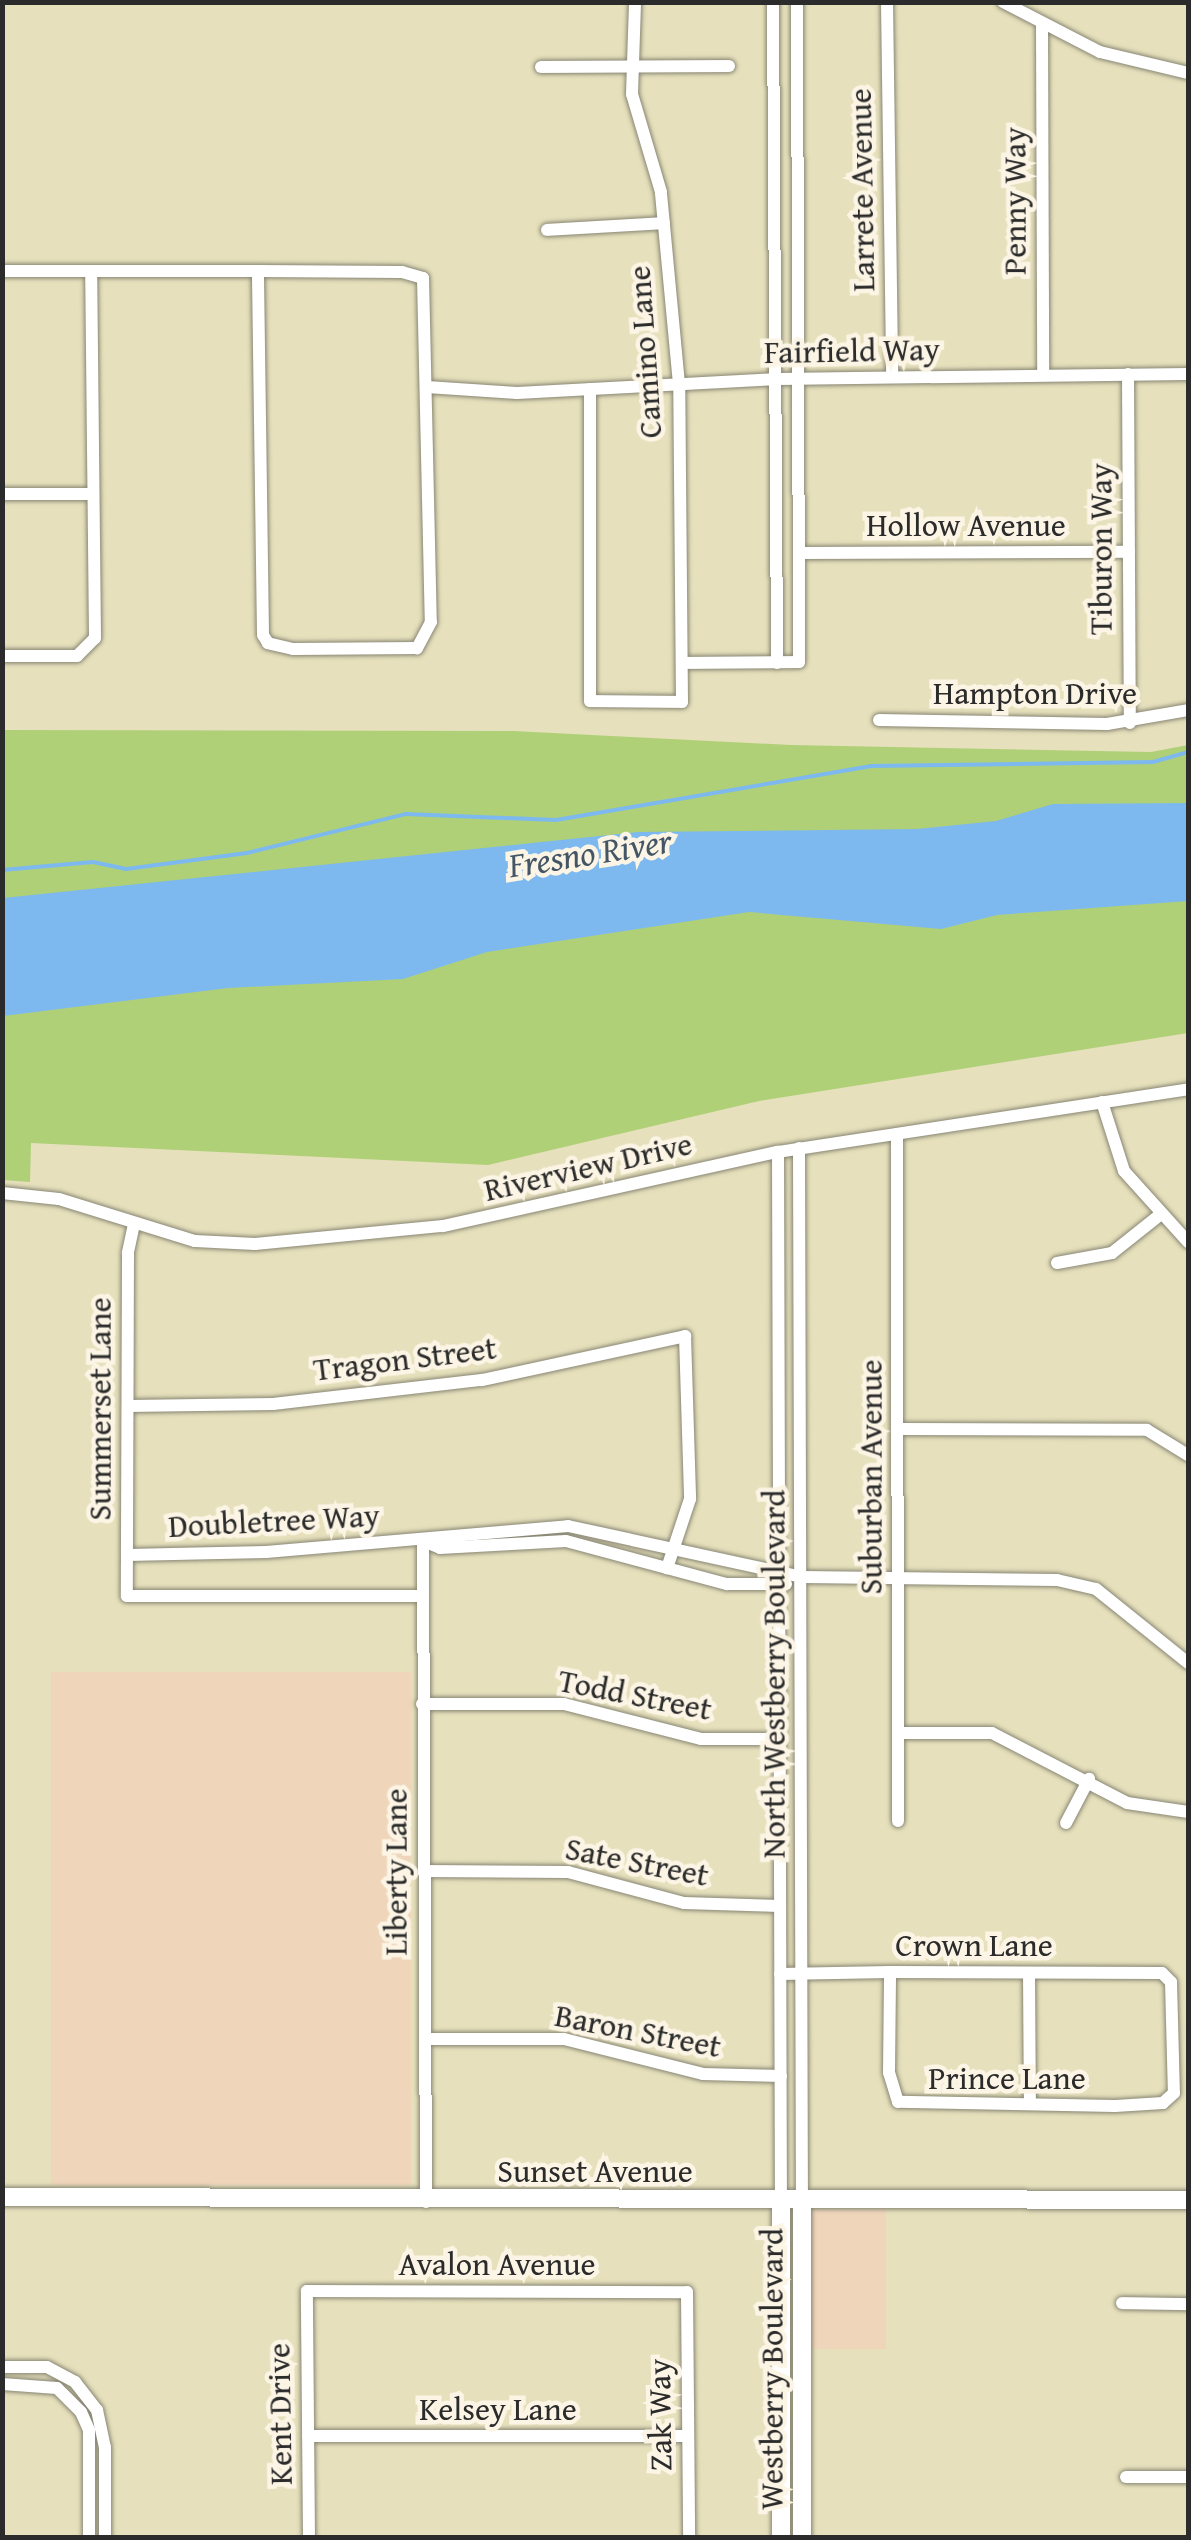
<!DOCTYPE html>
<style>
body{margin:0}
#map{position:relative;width:1191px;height:2540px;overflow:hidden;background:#e6e0bc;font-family:"Gentium Book Plus",serif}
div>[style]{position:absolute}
.built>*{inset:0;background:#efd6bb;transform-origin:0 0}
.green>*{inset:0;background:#afd077}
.water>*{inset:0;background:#7db9ef}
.stream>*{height:4px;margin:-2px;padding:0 2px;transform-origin:2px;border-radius:2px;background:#7db9ef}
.roads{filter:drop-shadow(0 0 2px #888674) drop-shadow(0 0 2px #888674)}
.street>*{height:12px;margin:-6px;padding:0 6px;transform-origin:6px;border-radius:6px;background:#fff}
.secondary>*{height:18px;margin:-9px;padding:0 9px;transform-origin:9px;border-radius:9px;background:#fff}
span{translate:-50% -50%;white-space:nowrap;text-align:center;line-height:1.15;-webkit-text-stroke:9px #fcf5e5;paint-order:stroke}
.street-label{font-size:32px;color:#2b2b2b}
.water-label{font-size:35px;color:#445666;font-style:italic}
.frame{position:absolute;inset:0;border:5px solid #2b2b2b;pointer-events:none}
</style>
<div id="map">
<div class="built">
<i style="left:51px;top:1672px;width:360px;height:513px"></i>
<i style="left:810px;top:2209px;width:76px;height:140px"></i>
</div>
<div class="green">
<i style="clip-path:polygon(2px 730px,513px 731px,791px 745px,1151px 752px,1188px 745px,1188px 1033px,759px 1101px,488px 1165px,31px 1143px,30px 1182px,3px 1180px)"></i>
</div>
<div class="water">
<i style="clip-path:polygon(1188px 803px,1188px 901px,997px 915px,941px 929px,749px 912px,487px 952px,403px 979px,228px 988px,3px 1016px,3px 898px,638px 832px,917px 829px,996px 821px,1053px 804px)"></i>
</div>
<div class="stream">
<i style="left:2px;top:870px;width:91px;rotate:-5deg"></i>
<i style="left:93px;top:862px;width:34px;rotate:12deg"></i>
<i style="left:126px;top:869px;width:122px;rotate:-7.5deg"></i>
<i style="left:247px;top:853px;width:164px;rotate:-13.8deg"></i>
<i style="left:406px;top:814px;width:150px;rotate:2.3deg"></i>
<i style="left:556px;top:820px;width:320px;rotate:-9.7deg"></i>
<i style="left:871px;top:766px;width:282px;rotate:-0.8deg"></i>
<i style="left:1153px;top:762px;width:36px;rotate:-16deg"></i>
</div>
<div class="roads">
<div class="street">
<i style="left:773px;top:2px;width:661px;rotate:89.65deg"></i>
<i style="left:887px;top:2px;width:375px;rotate:89.2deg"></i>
<i style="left:1003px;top:2px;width:109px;rotate:27.3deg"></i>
<i style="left:1100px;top:52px;width:90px;rotate:13.4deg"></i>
<i style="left:1042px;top:26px;width:349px;rotate:89.8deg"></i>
<i style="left:541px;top:67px;width:188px;rotate:-0.3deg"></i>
<i style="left:547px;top:230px;width:117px;rotate:-3.4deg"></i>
<i style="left:2px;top:271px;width:256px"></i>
<i style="left:258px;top:271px;width:144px;rotate:0.4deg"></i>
<i style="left:402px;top:272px;width:22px;rotate:16deg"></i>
<i style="left:423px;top:278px;width:344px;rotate:88.7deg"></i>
<i style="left:431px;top:622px;width:30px;rotate:118deg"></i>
<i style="left:417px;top:648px;width:124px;rotate:179.5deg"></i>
<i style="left:293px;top:649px;width:26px;rotate:-167deg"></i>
<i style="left:268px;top:643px;width:9px;rotate:-122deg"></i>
<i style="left:263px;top:635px;width:364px;rotate:-90.8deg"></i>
<i style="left:1128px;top:374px;width:349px;rotate:89.7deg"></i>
<i style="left:427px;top:387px;width:90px;rotate:3.8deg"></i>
<i style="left:517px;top:393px;width:261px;rotate:-3.1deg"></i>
<i style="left:778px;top:379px;width:410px;rotate:-0.7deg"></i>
<i style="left:590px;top:389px;width:312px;rotate:90deg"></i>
<i style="left:590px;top:701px;width:92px;rotate:0.6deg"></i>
<i style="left:682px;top:702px;width:318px;rotate:-90.5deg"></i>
<i style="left:679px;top:384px;width:193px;rotate:-95.4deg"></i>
<i style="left:661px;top:192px;width:102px;rotate:-106.5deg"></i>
<i style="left:632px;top:94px;width:92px;rotate:-88.1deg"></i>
<i style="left:2px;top:494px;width:90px"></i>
<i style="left:803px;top:553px;width:326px;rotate:-0.2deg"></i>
<i style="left:2px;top:656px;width:75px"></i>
<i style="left:77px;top:656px;width:25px;rotate:-45deg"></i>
<i style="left:95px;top:638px;width:367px;rotate:-90.6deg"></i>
<i style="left:682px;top:663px;width:117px;rotate:-0.5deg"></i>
<i style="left:799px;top:662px;width:660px;rotate:-90.17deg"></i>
<i style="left:879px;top:720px;width:228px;rotate:1deg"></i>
<i style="left:1107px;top:724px;width:82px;rotate:-9.8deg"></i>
<i style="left:1102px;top:1102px;width:72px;rotate:72.3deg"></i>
<i style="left:1124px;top:1171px;width:96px;rotate:48deg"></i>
<i style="left:897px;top:1134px;width:687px;rotate:89.92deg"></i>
<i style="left:799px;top:1148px;width:1052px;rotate:89.84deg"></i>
<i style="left:778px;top:1152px;width:1048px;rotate:89.84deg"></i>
<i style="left:2px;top:1193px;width:57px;rotate:6deg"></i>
<i style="left:59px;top:1199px;width:142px;rotate:17.2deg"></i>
<i style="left:195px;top:1241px;width:60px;rotate:2.9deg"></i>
<i style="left:255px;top:1244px;width:189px;rotate:-5.5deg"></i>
<i style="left:443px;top:1226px;width:343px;rotate:-12.5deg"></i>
<i style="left:778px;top:1152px;width:415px;rotate:-8.7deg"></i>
<i style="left:134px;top:1224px;width:30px;rotate:102deg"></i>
<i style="left:128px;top:1253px;width:343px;rotate:90.2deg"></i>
<i style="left:127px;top:1596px;width:294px"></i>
<i style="left:1057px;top:1263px;width:56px;rotate:-10.3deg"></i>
<i style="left:1112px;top:1253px;width:63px;rotate:-38.5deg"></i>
<i style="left:128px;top:1406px;width:145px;rotate:-0.8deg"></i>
<i style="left:273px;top:1404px;width:210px;rotate:-6.6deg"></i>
<i style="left:482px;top:1380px;width:208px;rotate:-12.2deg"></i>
<i style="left:685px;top:1336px;width:163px;rotate:88.2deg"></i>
<i style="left:690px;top:1499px;width:73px;rotate:108.4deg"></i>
<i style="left:899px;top:1429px;width:248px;rotate:0.2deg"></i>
<i style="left:1147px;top:1430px;width:48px;rotate:31.4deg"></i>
<i style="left:423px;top:1541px;width:661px;rotate:89.74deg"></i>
<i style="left:423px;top:1541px;width:18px;rotate:22deg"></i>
<i style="left:440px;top:1548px;width:126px;rotate:-3.2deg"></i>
<i style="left:566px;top:1541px;width:167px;rotate:15deg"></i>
<i style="left:727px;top:1584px;width:59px"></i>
<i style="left:127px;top:1555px;width:139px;rotate:-1.2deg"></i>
<i style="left:266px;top:1552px;width:303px;rotate:-4.9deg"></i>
<i style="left:568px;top:1526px;width:239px;rotate:12.3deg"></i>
<i style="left:802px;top:1577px;width:255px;rotate:0.7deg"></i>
<i style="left:1057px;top:1580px;width:40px;rotate:13deg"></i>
<i style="left:1096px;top:1589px;width:118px;rotate:38.8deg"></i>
<i style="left:422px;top:1704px;width:142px"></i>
<i style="left:564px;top:1704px;width:141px;rotate:14.3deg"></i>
<i style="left:701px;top:1739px;width:76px"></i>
<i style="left:898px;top:1733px;width:94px"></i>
<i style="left:992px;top:1733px;width:152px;rotate:27.4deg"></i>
<i style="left:1127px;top:1803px;width:62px;rotate:8.4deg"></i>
<i style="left:1066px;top:1823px;width:50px;rotate:-62.4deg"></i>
<i style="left:424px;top:1871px;width:144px;rotate:0.4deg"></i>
<i style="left:568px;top:1872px;width:120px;rotate:15deg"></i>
<i style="left:684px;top:1903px;width:96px;rotate:1.8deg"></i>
<i style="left:1029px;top:1973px;width:131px;rotate:89.6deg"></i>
<i style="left:780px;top:1974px;width:110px;rotate:-1deg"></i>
<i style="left:890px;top:1972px;width:272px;rotate:0.2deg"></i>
<i style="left:1162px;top:1973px;width:13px;rotate:45deg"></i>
<i style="left:1171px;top:1982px;width:111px;rotate:88.5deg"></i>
<i style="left:1174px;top:2093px;width:15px;rotate:138deg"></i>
<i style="left:1163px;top:2103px;width:48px;rotate:176.4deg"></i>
<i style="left:1115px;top:2106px;width:217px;rotate:-178.9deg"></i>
<i style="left:898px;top:2102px;width:30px;rotate:-107deg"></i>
<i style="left:889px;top:2073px;width:101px;rotate:-89.4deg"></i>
<i style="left:425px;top:2039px;width:139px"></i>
<i style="left:564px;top:2039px;width:143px;rotate:14.1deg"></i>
<i style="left:703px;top:2074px;width:78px;rotate:1.5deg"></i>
<i style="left:1122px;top:2303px;width:66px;rotate:0.9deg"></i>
<i style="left:2px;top:2367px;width:45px"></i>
<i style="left:47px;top:2367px;width:32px;rotate:28deg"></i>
<i style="left:75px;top:2382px;width:36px;rotate:52deg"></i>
<i style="left:97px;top:2410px;width:38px;rotate:78deg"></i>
<i style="left:105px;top:2447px;width:91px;rotate:90deg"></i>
<i style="left:2px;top:2384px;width:55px;rotate:4.2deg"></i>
<i style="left:57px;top:2388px;width:34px;rotate:45deg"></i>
<i style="left:81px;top:2412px;width:20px;rotate:66deg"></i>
<i style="left:89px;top:2430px;width:108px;rotate:90deg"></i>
<i style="left:308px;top:2436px;width:379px"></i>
<i style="left:1126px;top:2477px;width:62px"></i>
<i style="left:309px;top:2538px;width:247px;rotate:-90.5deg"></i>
<i style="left:307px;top:2291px;width:380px;rotate:0.2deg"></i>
<i style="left:687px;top:2292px;width:246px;rotate:89.5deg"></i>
</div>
<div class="secondary">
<i style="left:2px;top:2197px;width:1186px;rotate:0.14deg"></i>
<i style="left:781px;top:2200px;width:338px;rotate:90deg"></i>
<i style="left:802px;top:2200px;width:338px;rotate:90deg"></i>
</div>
</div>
<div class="street-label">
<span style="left:862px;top:190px;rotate:-91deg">Larrete Avenue</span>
<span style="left:1015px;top:201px;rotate:-90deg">Penny Way</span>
<span style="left:852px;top:351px;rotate:-1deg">Fairfield Way</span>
<span style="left:645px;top:352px;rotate:-94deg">Camino Lane</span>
<span style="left:966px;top:525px">Hollow Avenue</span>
<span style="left:1101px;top:549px;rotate:-90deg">Tiburon Way</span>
<span style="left:1035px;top:693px">Hampton Drive</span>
<span style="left:588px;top:1167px;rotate:-13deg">Riverview Drive</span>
<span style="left:405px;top:1359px;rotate:-7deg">Tragon Street</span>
<span style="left:100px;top:1409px;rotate:-90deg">Summerset Lane</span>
<span style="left:871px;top:1477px;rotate:-90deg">Suburban Avenue</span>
<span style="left:274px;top:1521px;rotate:-3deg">Doubletree Way</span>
<span style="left:774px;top:1674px;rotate:-90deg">North Westberry Boulevard</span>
<span style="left:635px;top:1695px;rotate:11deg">Todd Street</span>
<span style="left:637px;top:1862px;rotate:11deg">Sate Street</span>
<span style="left:396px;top:1872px;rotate:-90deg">Liberty Lane</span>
<span style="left:974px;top:1945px">Crown Lane</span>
<span style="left:638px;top:2031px;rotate:11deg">Baron Street</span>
<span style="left:1007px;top:2078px">Prince Lane</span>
<span style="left:595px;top:2171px">Sunset Avenue</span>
<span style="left:497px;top:2264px">Avalon Avenue</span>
<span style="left:772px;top:2369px;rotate:-90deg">Westberry Boulevard</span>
<span style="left:498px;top:2409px">Kelsey Lane</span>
<span style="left:280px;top:2414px;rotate:-91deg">Kent Drive</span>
<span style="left:660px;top:2415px;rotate:-91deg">Zak Way</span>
</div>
<div class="water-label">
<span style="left:590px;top:853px;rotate:-9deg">Fresno River</span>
</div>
<div class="frame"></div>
</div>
